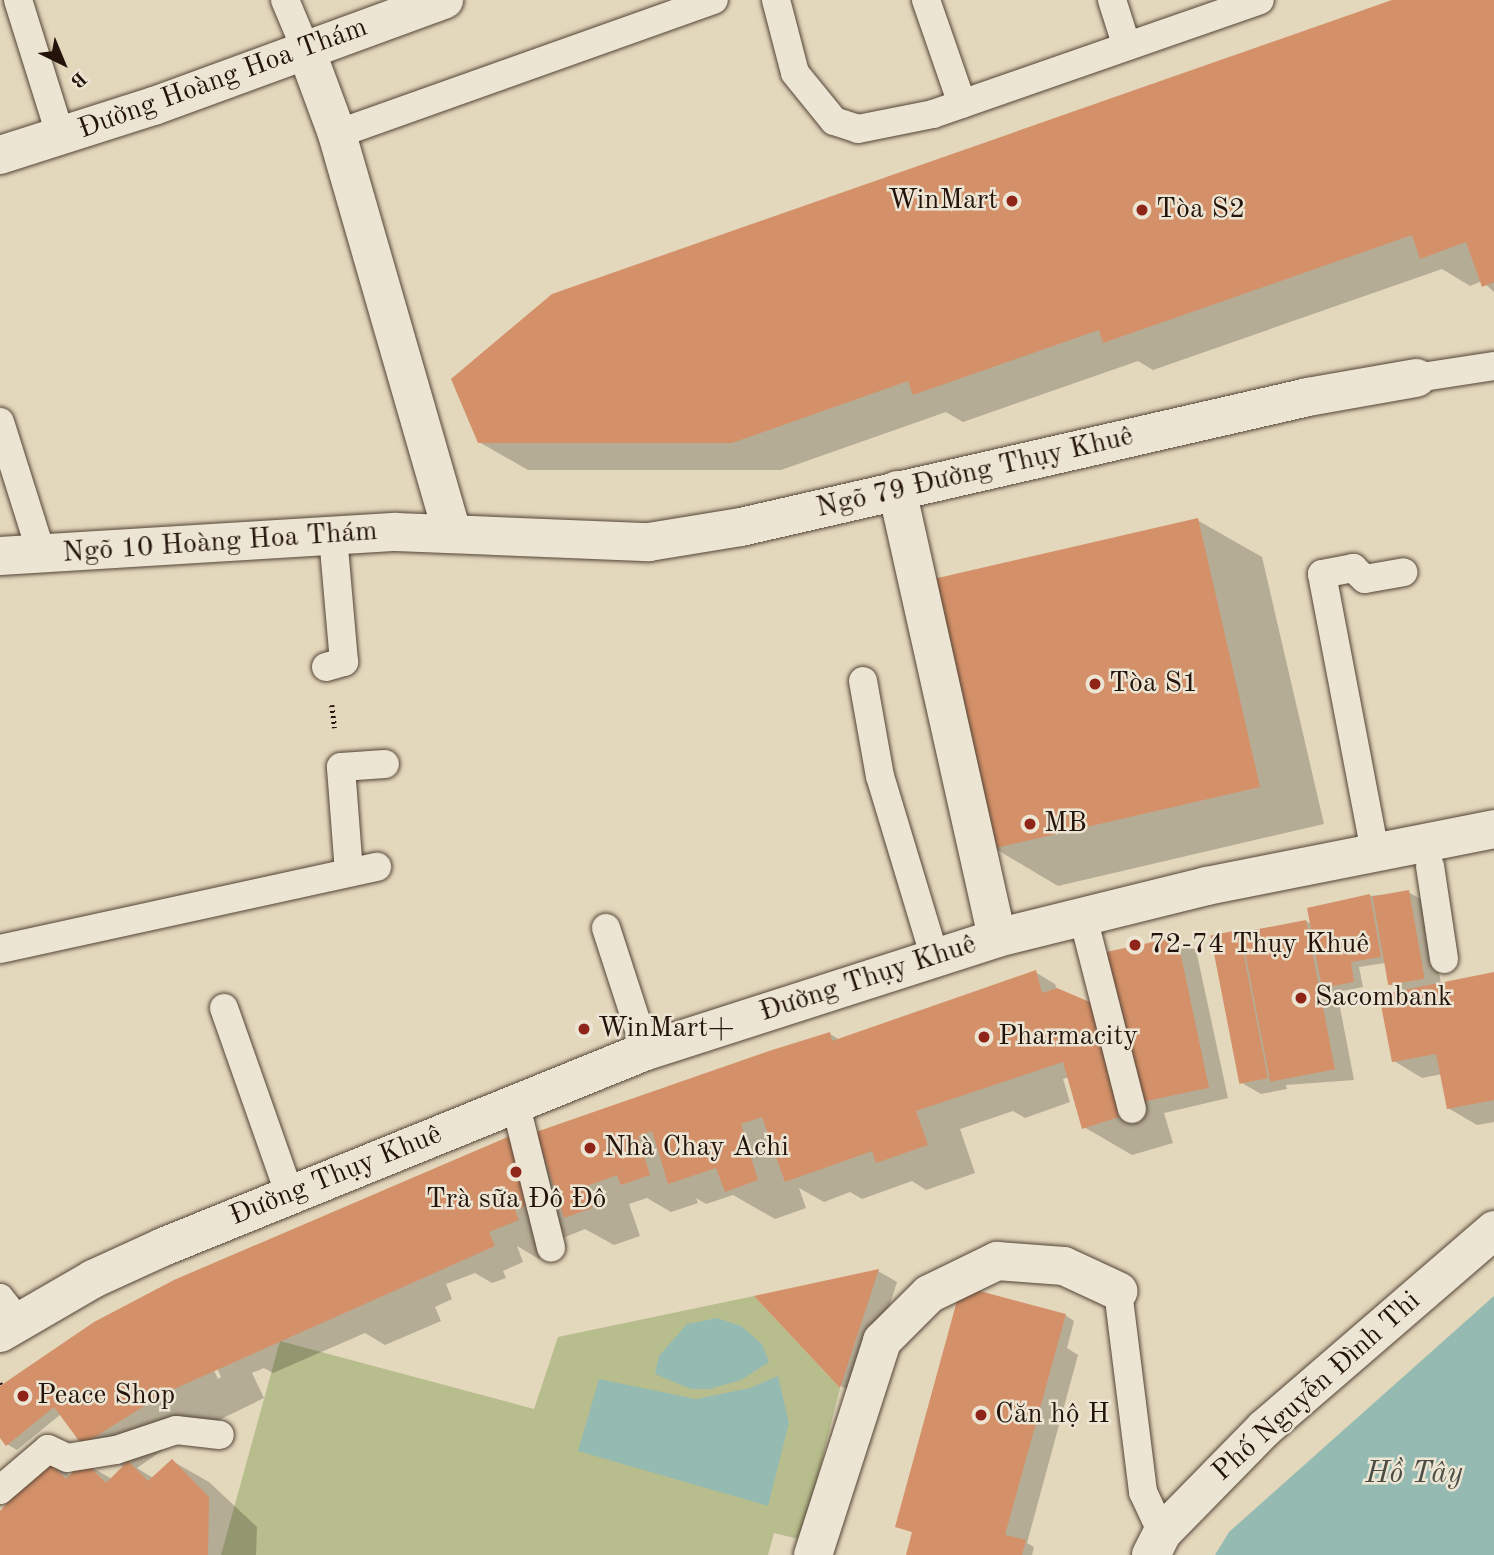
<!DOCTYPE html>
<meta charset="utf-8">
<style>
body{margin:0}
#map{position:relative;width:1494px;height:1555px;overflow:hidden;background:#e3d7bc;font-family:"Old Standard TT",serif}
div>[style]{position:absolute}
.green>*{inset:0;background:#b8bd8d}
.water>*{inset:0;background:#95bab1}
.shadow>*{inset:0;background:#0003}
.building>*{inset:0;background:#d49169;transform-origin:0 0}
.path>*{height:4.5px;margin-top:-2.25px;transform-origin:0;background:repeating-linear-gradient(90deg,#24130a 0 2px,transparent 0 5.5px)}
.roads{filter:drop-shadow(0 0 2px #544436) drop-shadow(0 0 2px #544436)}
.service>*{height:28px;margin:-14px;padding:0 14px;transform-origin:14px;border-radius:14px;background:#ede5d3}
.minor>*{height:38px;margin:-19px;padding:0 19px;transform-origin:19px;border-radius:19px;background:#ede5d3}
.tertiary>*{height:38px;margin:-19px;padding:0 19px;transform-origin:19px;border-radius:19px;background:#ede5d3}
.secondary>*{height:38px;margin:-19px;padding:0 19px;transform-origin:19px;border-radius:19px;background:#ede5d3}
.dots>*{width:19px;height:19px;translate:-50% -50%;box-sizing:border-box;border:4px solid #ede5d3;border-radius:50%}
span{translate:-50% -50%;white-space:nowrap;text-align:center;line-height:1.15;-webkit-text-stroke:5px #ede5d3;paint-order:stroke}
.street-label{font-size:28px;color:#24130a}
.poi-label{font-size:28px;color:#24130a}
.right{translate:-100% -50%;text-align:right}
.left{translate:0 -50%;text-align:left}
.water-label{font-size:30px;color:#4c4d44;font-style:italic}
.north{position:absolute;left:28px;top:28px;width:70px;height:70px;-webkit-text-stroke:5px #ede5d3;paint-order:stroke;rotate:137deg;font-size:19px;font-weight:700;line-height:28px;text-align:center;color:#24130a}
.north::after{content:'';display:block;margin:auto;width:24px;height:32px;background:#24130a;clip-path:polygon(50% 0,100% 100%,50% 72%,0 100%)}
</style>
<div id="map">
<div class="green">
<i style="clip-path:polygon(754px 1296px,840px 1388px,802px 1540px,774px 1533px,768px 1555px,221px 1555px,280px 1341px,534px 1409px,558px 1337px)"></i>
</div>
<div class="water">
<i style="clip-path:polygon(1494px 1296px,1494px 1555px,1215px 1555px,1229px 1532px)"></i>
<i style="clip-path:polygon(717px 1318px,741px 1326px,762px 1344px,769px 1362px,741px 1380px,710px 1389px,691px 1389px,655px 1374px,659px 1356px,687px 1324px)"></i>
<i style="clip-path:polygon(778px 1376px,789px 1423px,768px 1506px,578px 1451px,599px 1379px,696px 1399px,750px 1388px)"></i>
</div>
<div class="shadow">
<i style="clip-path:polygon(1397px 0,1494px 0,1494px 292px,1482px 281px,1470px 286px,1442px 269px,1153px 370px,1138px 361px,963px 422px,946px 412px,781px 470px,528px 470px,479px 442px)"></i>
<i style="clip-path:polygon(1197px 520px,1262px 557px,1324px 824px,1058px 886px,994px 848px)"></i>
<i style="clip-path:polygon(1408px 892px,1428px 903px,1441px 984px,1494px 974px,1494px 1122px,1477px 1125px,1448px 1108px,1442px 1074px,1422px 1078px,1394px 1061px,1403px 992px,1389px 984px,1385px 963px,1359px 967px,1363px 987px,1337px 992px,1354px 1080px,1286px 1085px,1287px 1089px,1261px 1094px,1242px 1083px,1213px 937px,1306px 921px,1311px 924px,1370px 896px)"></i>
<i style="clip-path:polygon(evenodd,1176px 939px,1196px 950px,1228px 1098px,1164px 1113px,1173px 1143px,1132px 1155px,1084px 1127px,1069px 1077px,1063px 1079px,1070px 1102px,1025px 1118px,1013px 1111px,960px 1129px,975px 1173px,926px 1190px,912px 1181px,862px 1199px,850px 1192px,824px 1202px,799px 1188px,806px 1208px,775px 1219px,733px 1195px,706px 1204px,696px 1198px,698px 1203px,671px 1212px,647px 1198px,629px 1204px,640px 1236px,614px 1245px,585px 1229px,563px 1238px,567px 1248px,539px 1259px,517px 1246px,523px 1262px,503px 1271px,506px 1278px,492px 1283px,475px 1273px,446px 1284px,452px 1299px,435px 1307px,441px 1321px,385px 1345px,365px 1333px,273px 1373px,264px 1368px,252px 1373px,264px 1398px,194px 1432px,156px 1439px,163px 1450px,137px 1468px,153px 1478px,172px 1461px,209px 1482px,257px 1527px,256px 1555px,0 1555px,0 1514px,46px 1461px,71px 1476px,84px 1463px,112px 1479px,124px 1467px,84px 1444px,61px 1414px,17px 1450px,7px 1444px,0 1435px,0 1389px,517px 1135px,543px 1150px,830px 1034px,840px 1040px,1035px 972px,1055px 984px,1057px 990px,1091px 1005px,1176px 939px,192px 1322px,196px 1322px,221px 1377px,218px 1379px,192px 1322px)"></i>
<i style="clip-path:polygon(878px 1271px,897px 1282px,860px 1397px,841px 1386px,757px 1298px)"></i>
<i style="clip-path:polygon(1065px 1315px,1074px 1321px,1067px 1348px,1078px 1355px,1027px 1543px,1034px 1547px,1032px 1555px,908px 1555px,914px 1533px,897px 1526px)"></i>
</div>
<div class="building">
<i style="clip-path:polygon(1392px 0,1494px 0,1494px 282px,1482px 287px,1466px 242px,1420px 259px,1412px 235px,1103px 343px,1099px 330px,913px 395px,908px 381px,732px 443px,478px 443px,451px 379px,552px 294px)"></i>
<i style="left:1198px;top:518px;width:276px;height:275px;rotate:77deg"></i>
<i style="left:1409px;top:890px;width:90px;height:37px;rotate:80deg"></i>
<i style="clip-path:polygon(1370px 894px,1381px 957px,1351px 962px,1354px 982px,1322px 988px,1307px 908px)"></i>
<i style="left:1306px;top:920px;width:152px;height:66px;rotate:79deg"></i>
<i style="left:1239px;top:930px;width:151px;height:29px;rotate:79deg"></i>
<i style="left:1177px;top:937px;width:154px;height:75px;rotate:78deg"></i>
<i style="clip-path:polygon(1036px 970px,1042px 993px,1057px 988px,1092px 1003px,1125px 1115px,1082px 1129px,1063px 1062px,916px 1111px,928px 1145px,876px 1163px,872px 1151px,785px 1182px,762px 1117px,741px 1124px,758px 1180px,725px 1192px,716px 1168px,668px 1184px,652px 1131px,638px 1136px,650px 1175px,621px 1185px,617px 1175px,584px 1187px,592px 1208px,564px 1218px,536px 1132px,769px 1051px,830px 1032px,832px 1041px)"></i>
<i style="clip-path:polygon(1494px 972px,1494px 1100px,1447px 1109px,1436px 1054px,1392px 1062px,1379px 995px)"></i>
<i style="clip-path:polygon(517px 1133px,543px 1199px,515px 1210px,519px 1220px,489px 1232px,495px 1246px,165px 1393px,82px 1445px,54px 1407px,6px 1446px,0 1438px,0 1386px,94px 1322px,174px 1280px)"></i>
<i style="clip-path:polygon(879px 1269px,840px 1388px,754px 1296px)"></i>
<i style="clip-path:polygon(961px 1286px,1066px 1314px,1005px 1535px,1026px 1540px,1022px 1555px,906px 1555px,912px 1532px,895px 1527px)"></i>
<i style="clip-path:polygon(45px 1459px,66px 1479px,84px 1461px,106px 1483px,128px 1461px,148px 1481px,172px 1459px,209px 1497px,208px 1555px,0 1555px,0 1511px)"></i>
</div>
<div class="path">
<i style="left:332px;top:705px;width:23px;rotate:83deg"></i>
<i style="left:0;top:1383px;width:2px;rotate:63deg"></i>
</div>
<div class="roads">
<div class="service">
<i style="left:18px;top:0;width:144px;rotate:72.6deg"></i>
<i style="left:285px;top:0;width:54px;rotate:67.2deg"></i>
<i style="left:776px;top:0;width:75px;rotate:75.4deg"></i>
<i style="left:795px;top:73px;width:62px;rotate:50.9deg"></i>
<i style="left:834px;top:121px;width:25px;rotate:18deg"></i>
<i style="left:858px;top:129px;width:76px;rotate:-11.3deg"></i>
<i style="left:933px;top:114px;width:346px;rotate:-19.2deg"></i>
<i style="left:926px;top:0;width:110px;rotate:70.9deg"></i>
<i style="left:1112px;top:0;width:46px;rotate:72.3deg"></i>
<i style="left:337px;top:134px;width:400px;rotate:-19.6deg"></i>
<i style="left:1416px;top:378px;width:79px;rotate:-8.7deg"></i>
<i style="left:0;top:422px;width:139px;rotate:72.5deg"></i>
<i style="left:326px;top:667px;width:19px;rotate:-16deg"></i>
<i style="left:344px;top:662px;width:126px;rotate:-95deg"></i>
<i style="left:863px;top:681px;width:97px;rotate:79.9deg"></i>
<i style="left:880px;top:776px;width:187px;rotate:73.2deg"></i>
<i style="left:1375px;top:852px;width:283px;rotate:-100.8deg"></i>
<i style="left:1322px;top:574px;width:32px;rotate:-11deg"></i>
<i style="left:1353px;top:568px;width:16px;rotate:43deg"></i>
<i style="left:1365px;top:579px;width:39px;rotate:-10deg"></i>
<i style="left:1430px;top:866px;width:94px;rotate:81.4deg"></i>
<i style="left:349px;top:872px;width:105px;rotate:-94.4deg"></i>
<i style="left:341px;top:767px;width:44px;rotate:-3.9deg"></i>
<i style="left:1083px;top:917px;width:198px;rotate:75.7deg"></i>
<i style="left:606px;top:928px;width:129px;rotate:72deg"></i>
<i style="left:0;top:949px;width:386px;rotate:-12.3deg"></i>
<i style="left:224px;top:1008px;width:196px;rotate:70.6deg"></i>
<i style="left:515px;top:1102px;width:150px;rotate:76.1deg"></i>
<i style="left:1118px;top:1291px;width:203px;rotate:82.9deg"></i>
<i style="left:1143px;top:1492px;width:45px;rotate:65.1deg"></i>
<i style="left:0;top:1298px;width:29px;rotate:52deg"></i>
<i style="left:0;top:1490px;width:63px;rotate:-40.5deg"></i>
<i style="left:48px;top:1449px;width:21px;rotate:25deg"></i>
<i style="left:67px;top:1458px;width:50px;rotate:-9.3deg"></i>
<i style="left:116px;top:1450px;width:63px;rotate:-18.4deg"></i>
<i style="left:176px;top:1430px;width:44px;rotate:6.5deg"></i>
</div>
<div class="minor">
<i style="left:306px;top:50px;width:90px;rotate:69.7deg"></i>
<i style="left:337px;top:134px;width:414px;rotate:73.9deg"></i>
<i style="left:897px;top:490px;width:459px;rotate:77.4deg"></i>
<i style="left:0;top:556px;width:397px;rotate:-3.5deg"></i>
<i style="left:396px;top:532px;width:253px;rotate:2.3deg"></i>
<i style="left:649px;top:542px;width:93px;rotate:-9.3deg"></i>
<i style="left:741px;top:527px;width:582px;rotate:-12.91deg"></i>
<i style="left:1308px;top:397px;width:110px;rotate:-10deg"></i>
<i style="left:813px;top:1555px;width:225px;rotate:-72.1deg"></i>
<i style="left:882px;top:1341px;width:66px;rotate:-45deg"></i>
<i style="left:929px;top:1294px;width:76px;rotate:-25.9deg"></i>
<i style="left:997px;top:1261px;width:67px;rotate:4.3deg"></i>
<i style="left:1064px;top:1266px;width:60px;rotate:24.8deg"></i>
</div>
<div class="tertiary">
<i style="left:1151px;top:1555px;width:25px;rotate:-63deg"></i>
<i style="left:1162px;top:1533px;width:147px;rotate:-45.6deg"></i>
<i style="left:1265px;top:1428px;width:303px;rotate:-40.8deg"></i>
</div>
<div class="secondary">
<i style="left:0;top:155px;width:162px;rotate:-17.7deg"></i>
<i style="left:154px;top:106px;width:309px;rotate:-20.1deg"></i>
<i style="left:0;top:1333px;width:108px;rotate:-30.1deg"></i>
<i style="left:93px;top:1279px;width:77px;rotate:-24.6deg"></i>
<i style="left:163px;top:1247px;width:521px;rotate:-22.09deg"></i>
<i style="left:646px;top:1051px;width:369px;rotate:-17.8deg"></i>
<i style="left:997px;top:938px;width:216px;rotate:-13.9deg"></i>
<i style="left:1207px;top:886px;width:293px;rotate:-11.2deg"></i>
</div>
</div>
<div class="dots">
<i style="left:1012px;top:201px;background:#8f2418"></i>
<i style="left:1142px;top:210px;background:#8f2418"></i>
<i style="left:1095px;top:684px;background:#8f2418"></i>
<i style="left:1030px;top:824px;background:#8f2418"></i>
<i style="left:1135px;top:945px;background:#8f2418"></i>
<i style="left:1301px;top:998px;background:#8f2418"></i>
<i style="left:584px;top:1029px;background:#8f2418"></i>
<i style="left:984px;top:1037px;background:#8f2418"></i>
<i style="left:590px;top:1148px;background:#8f2418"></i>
<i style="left:516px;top:1172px;background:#8f2418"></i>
<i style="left:23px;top:1396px;background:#8f2418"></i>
<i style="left:981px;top:1415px;background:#8f2418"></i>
</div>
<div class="street-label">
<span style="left:223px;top:79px;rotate:-20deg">Đường Hoàng Hoa Thám</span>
<span style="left:975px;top:473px;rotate:-13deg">Ngõ 79 Đường Thụy Khuê</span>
<span style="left:220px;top:543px;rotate:-4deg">Ngõ 10 Hoàng Hoa Thám</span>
<span style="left:868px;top:979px;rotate:-18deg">Đường Thụy Khuê</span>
<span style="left:336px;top:1176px;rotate:-22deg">Đường Thụy Khuê</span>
<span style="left:1317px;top:1387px;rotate:-42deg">Phố Nguyễn Đình Thi</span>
</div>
<div class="poi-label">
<span class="right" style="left:998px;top:201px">WinMart</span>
<span class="left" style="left:1156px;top:210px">Tòa S2</span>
<span class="left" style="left:1109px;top:684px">Tòa S1</span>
<span class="left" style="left:1044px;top:824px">MB</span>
<span class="left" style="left:1149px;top:945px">72-74 Thụy Khuê</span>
<span class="left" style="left:1315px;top:998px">Sacombank</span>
<span class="left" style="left:598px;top:1029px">WinMart+</span>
<span class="left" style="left:998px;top:1037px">Pharmacity</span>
<span class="left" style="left:604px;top:1148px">Nhà Chay Achi</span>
<span style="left:516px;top:1200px">Trà sữa Đô Đô</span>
<span class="left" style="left:37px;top:1396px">Peace Shop</span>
<span class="left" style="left:995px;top:1415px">Căn hộ H</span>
</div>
<div class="water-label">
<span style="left:1414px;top:1474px">Hồ Tây</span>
</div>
<div class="north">B</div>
</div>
